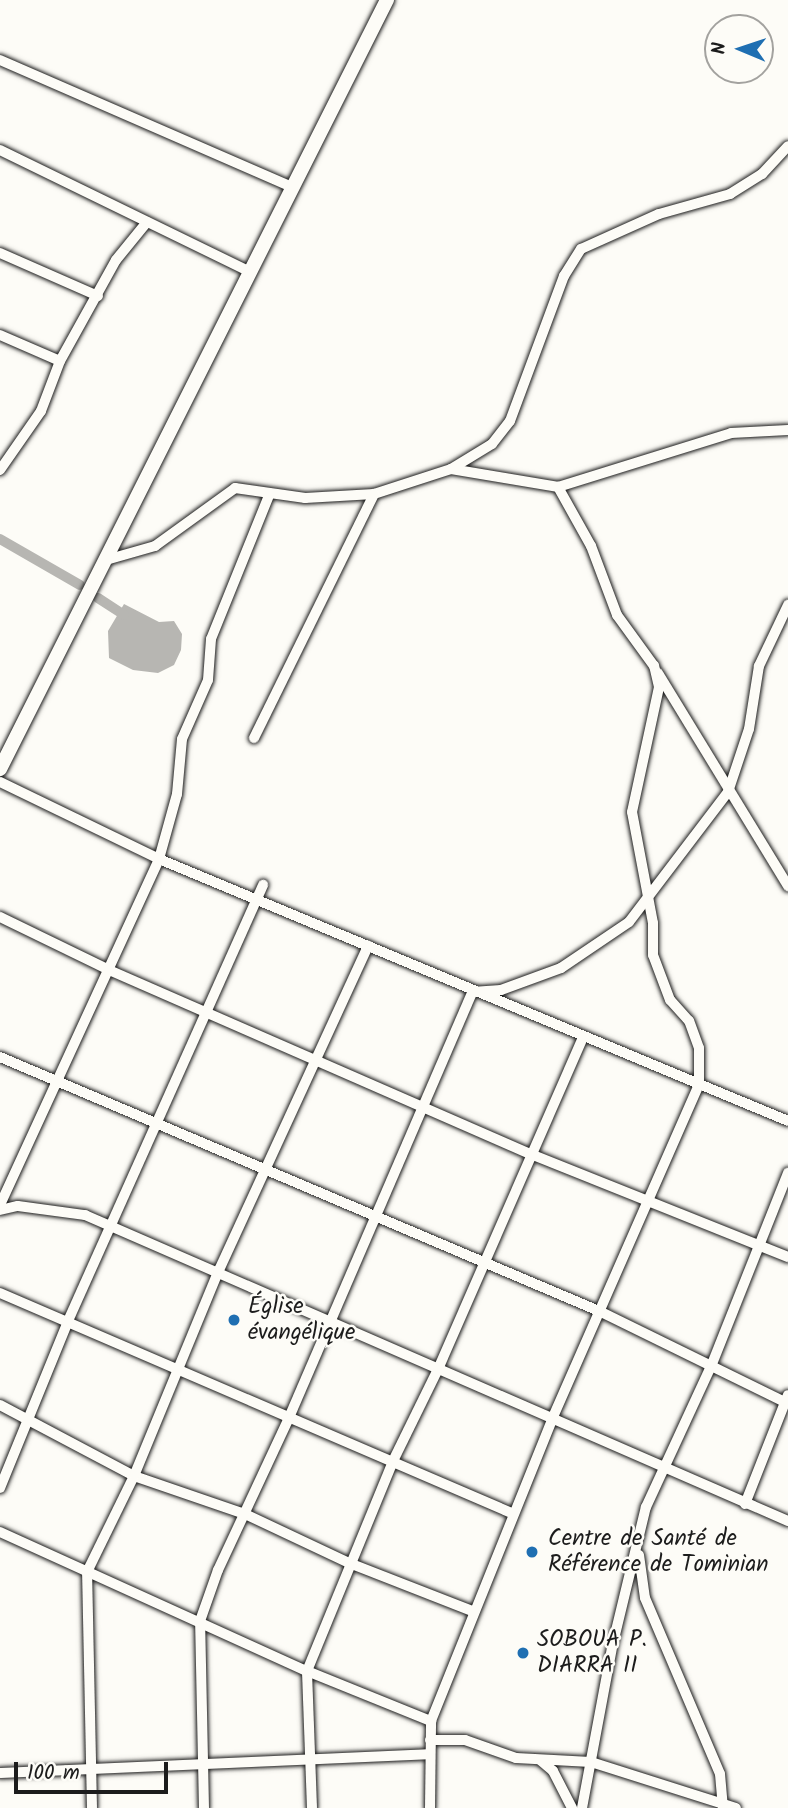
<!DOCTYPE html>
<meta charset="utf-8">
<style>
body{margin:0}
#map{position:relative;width:788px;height:1808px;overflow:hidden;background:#fdfcf7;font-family:Kalam,sans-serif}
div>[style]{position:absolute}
.water>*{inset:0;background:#b7b6b2}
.canal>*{height:10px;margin:-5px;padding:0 5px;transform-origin:5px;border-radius:5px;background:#b7b6b2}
.roads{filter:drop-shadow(0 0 2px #1c1c1c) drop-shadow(0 0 2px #1c1c1c)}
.minor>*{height:10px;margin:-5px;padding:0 5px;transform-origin:5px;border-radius:5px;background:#fdfcf7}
.major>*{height:14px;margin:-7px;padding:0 7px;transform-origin:7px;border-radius:7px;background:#fdfcf7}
.dots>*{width:19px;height:19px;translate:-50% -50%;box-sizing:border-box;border:4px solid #fdfcf7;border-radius:50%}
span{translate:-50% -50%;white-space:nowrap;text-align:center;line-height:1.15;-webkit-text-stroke:5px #fdfcf7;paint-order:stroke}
.poi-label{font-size:23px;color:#1c1c1c}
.left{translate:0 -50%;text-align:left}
.north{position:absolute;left:704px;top:14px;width:70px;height:70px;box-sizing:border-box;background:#fdfcf7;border:2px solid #a3a29f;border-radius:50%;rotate:272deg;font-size:19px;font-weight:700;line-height:28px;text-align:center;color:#1c1c1c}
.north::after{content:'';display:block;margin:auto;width:24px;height:32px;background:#1f6fb2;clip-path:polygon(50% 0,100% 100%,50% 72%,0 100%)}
.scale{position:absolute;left:14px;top:1762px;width:154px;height:32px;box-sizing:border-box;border:4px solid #1c1c1c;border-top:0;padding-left:9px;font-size:21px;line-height:24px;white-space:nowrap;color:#1c1c1c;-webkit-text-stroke:5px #fdfcf7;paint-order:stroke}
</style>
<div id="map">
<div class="water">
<i style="clip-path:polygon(124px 604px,159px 622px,174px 621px,182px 634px,181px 650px,174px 665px,158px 673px,133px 670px,109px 658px,108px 631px)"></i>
</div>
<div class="canal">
<i style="left:0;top:539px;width:92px;rotate:29.9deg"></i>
<i style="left:98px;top:598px;width:31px;rotate:33deg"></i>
</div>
<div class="roads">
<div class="minor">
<i style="left:0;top:60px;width:318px;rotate:23.5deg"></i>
<i style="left:0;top:150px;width:278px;rotate:26deg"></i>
<i style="left:0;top:253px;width:107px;rotate:23.7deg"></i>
<i style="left:0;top:335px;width:65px;rotate:23.4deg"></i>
<i style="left:451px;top:469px;width:48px;rotate:-31.4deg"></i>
<i style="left:492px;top:444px;width:29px;rotate:-52deg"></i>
<i style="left:510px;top:421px;width:155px;rotate:-69.6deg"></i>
<i style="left:564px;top:276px;width:32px;rotate:-58deg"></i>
<i style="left:581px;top:249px;width:85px;rotate:-24.2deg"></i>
<i style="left:659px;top:214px;width:74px;rotate:-15.7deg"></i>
<i style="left:730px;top:194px;width:38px;rotate:-32deg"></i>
<i style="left:762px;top:174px;width:38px;rotate:-47deg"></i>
<i style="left:0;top:470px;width:72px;rotate:-55.2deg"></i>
<i style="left:41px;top:411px;width:53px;rotate:-69.2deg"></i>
<i style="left:60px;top:361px;width:115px;rotate:-61deg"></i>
<i style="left:116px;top:260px;width:49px;rotate:-50.8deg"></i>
<i style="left:106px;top:560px;width:51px;rotate:-15.9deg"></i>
<i style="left:155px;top:546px;width:99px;rotate:-35.9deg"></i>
<i style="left:235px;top:488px;width:71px;rotate:8.1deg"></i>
<i style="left:305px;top:498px;width:69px;rotate:-3.3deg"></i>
<i style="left:374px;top:494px;width:81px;rotate:-18deg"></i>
<i style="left:451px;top:469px;width:109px;rotate:9.5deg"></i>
<i style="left:558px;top:487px;width:181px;rotate:-17.3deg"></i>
<i style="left:731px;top:433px;width:57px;rotate:-3deg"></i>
<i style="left:658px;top:673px;width:250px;rotate:58.6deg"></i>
<i style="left:254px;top:738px;width:272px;rotate:-63.8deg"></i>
<i style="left:0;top:782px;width:177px;rotate:25.8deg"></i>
<i style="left:159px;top:859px;width:681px;rotate:22.61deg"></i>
<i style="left:0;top:917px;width:121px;rotate:25.9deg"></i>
<i style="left:109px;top:970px;width:463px;rotate:23.6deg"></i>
<i style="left:533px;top:1155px;width:275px;rotate:21.8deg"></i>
<i style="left:0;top:1057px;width:651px;rotate:22.98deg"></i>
<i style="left:599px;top:1311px;width:207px;rotate:26.1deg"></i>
<i style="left:0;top:1205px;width:381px;rotate:-65.3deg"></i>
<i style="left:159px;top:859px;width:67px;rotate:-74.5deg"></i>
<i style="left:177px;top:794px;width:55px;rotate:-84.8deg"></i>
<i style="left:182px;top:739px;width:64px;rotate:-66.2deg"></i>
<i style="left:208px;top:680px;width:41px;rotate:-85.8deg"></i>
<i style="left:211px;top:639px;width:157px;rotate:-68deg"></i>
<i style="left:0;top:1210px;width:18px;rotate:-13deg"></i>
<i style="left:18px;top:1206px;width:68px;rotate:7.7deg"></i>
<i style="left:85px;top:1215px;width:767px;rotate:23.52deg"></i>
<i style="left:0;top:1293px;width:559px;rotate:23.27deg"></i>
<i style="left:0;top:1405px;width:152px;rotate:27.9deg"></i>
<i style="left:134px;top:1476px;width:117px;rotate:18.9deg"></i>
<i style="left:245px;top:1514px;width:115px;rotate:25.2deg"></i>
<i style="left:349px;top:1563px;width:132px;rotate:21.3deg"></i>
<i style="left:0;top:1488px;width:180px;rotate:-67.8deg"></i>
<i style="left:68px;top:1321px;width:478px;rotate:-65.9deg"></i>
<i style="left:745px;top:1504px;width:117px;rotate:-68.5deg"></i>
<i style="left:0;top:1532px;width:337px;rotate:24.4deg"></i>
<i style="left:307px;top:1671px;width:134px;rotate:22deg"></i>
<i style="left:431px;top:1721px;width:328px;rotate:-68.1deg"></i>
<i style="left:553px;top:1417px;width:364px;rotate:-66.3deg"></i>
<i style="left:699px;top:1084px;width:36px;rotate:-90deg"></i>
<i style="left:699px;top:1048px;width:29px;rotate:-110deg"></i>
<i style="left:689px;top:1021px;width:28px;rotate:-132deg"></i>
<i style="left:670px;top:1000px;width:48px;rotate:-110.7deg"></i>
<i style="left:653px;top:955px;width:32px;rotate:-90deg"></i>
<i style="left:653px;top:923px;width:113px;rotate:-100.7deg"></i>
<i style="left:632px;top:812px;width:128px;rotate:-77.8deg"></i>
<i style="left:659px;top:687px;width:22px;rotate:-103deg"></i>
<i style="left:654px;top:666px;width:63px;rotate:-126deg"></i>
<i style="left:617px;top:615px;width:74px;rotate:-110.6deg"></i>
<i style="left:591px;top:546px;width:68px;rotate:-119.2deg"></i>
<i style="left:639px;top:1555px;width:43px;rotate:82.1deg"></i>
<i style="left:645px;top:1598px;width:191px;rotate:66.9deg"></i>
<i style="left:720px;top:1774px;width:34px;rotate:85deg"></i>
<i style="left:430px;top:1740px;width:35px"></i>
<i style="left:465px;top:1740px;width:54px;rotate:19.4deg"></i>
<i style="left:516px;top:1758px;width:75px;rotate:3.1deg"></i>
<i style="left:591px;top:1762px;width:152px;rotate:17.6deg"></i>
<i style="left:540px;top:1760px;width:17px;rotate:40deg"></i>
<i style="left:553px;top:1771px;width:42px;rotate:62.8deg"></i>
<i style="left:0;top:1773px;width:429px;rotate:-2.5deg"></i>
<i style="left:92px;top:1808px;width:236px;rotate:-91.2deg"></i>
<i style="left:87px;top:1572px;width:107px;rotate:-63.9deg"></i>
<i style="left:134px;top:1476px;width:223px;rotate:-67.6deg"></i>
<i style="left:219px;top:1270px;width:357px;rotate:-65.3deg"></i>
<i style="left:204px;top:1808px;width:187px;rotate:-91.2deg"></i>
<i style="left:200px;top:1621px;width:54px;rotate:-70.6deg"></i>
<i style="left:218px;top:1570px;width:166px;rotate:-65deg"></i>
<i style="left:288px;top:1420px;width:466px;rotate:-66.7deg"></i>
<i style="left:472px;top:992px;width:29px;rotate:-4deg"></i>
<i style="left:501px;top:990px;width:64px;rotate:-20.1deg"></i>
<i style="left:561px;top:968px;width:82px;rotate:-34.1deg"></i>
<i style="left:629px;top:922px;width:163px;rotate:-52.7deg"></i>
<i style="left:728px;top:792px;width:66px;rotate:-71.6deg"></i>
<i style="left:749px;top:729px;width:64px;rotate:-81deg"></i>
<i style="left:759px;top:666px;width:68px;rotate:-64.6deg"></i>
<i style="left:312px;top:1808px;width:137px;rotate:-92.1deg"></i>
<i style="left:307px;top:1671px;width:227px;rotate:-67.7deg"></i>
<i style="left:393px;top:1461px;width:105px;rotate:-63.9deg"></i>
<i style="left:439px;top:1367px;width:360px;rotate:-66.4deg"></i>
<i style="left:430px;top:1808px;width:87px;rotate:-89.3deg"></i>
<i style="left:582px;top:1808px;width:168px;rotate:-79.4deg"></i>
<i style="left:613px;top:1643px;width:140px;rotate:-76.4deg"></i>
<i style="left:646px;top:1507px;width:157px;rotate:-65.2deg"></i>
<i style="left:712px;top:1364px;width:206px;rotate:-68.3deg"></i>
</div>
<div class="major">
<i style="left:0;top:769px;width:861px;rotate:-63.29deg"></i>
</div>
</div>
<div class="dots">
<i style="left:234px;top:1320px;background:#1f6fb2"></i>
<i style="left:532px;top:1552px;background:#1f6fb2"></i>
<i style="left:523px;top:1653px;background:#1f6fb2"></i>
</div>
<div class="poi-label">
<span class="left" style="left:248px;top:1320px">Église<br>évangélique</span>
<span class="left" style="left:548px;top:1552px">Centre de Santé de<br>Référence de Tominian</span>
<span class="left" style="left:537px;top:1653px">SOBOUA P.<br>DIARRA II</span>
</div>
<div class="north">N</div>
<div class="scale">100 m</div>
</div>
